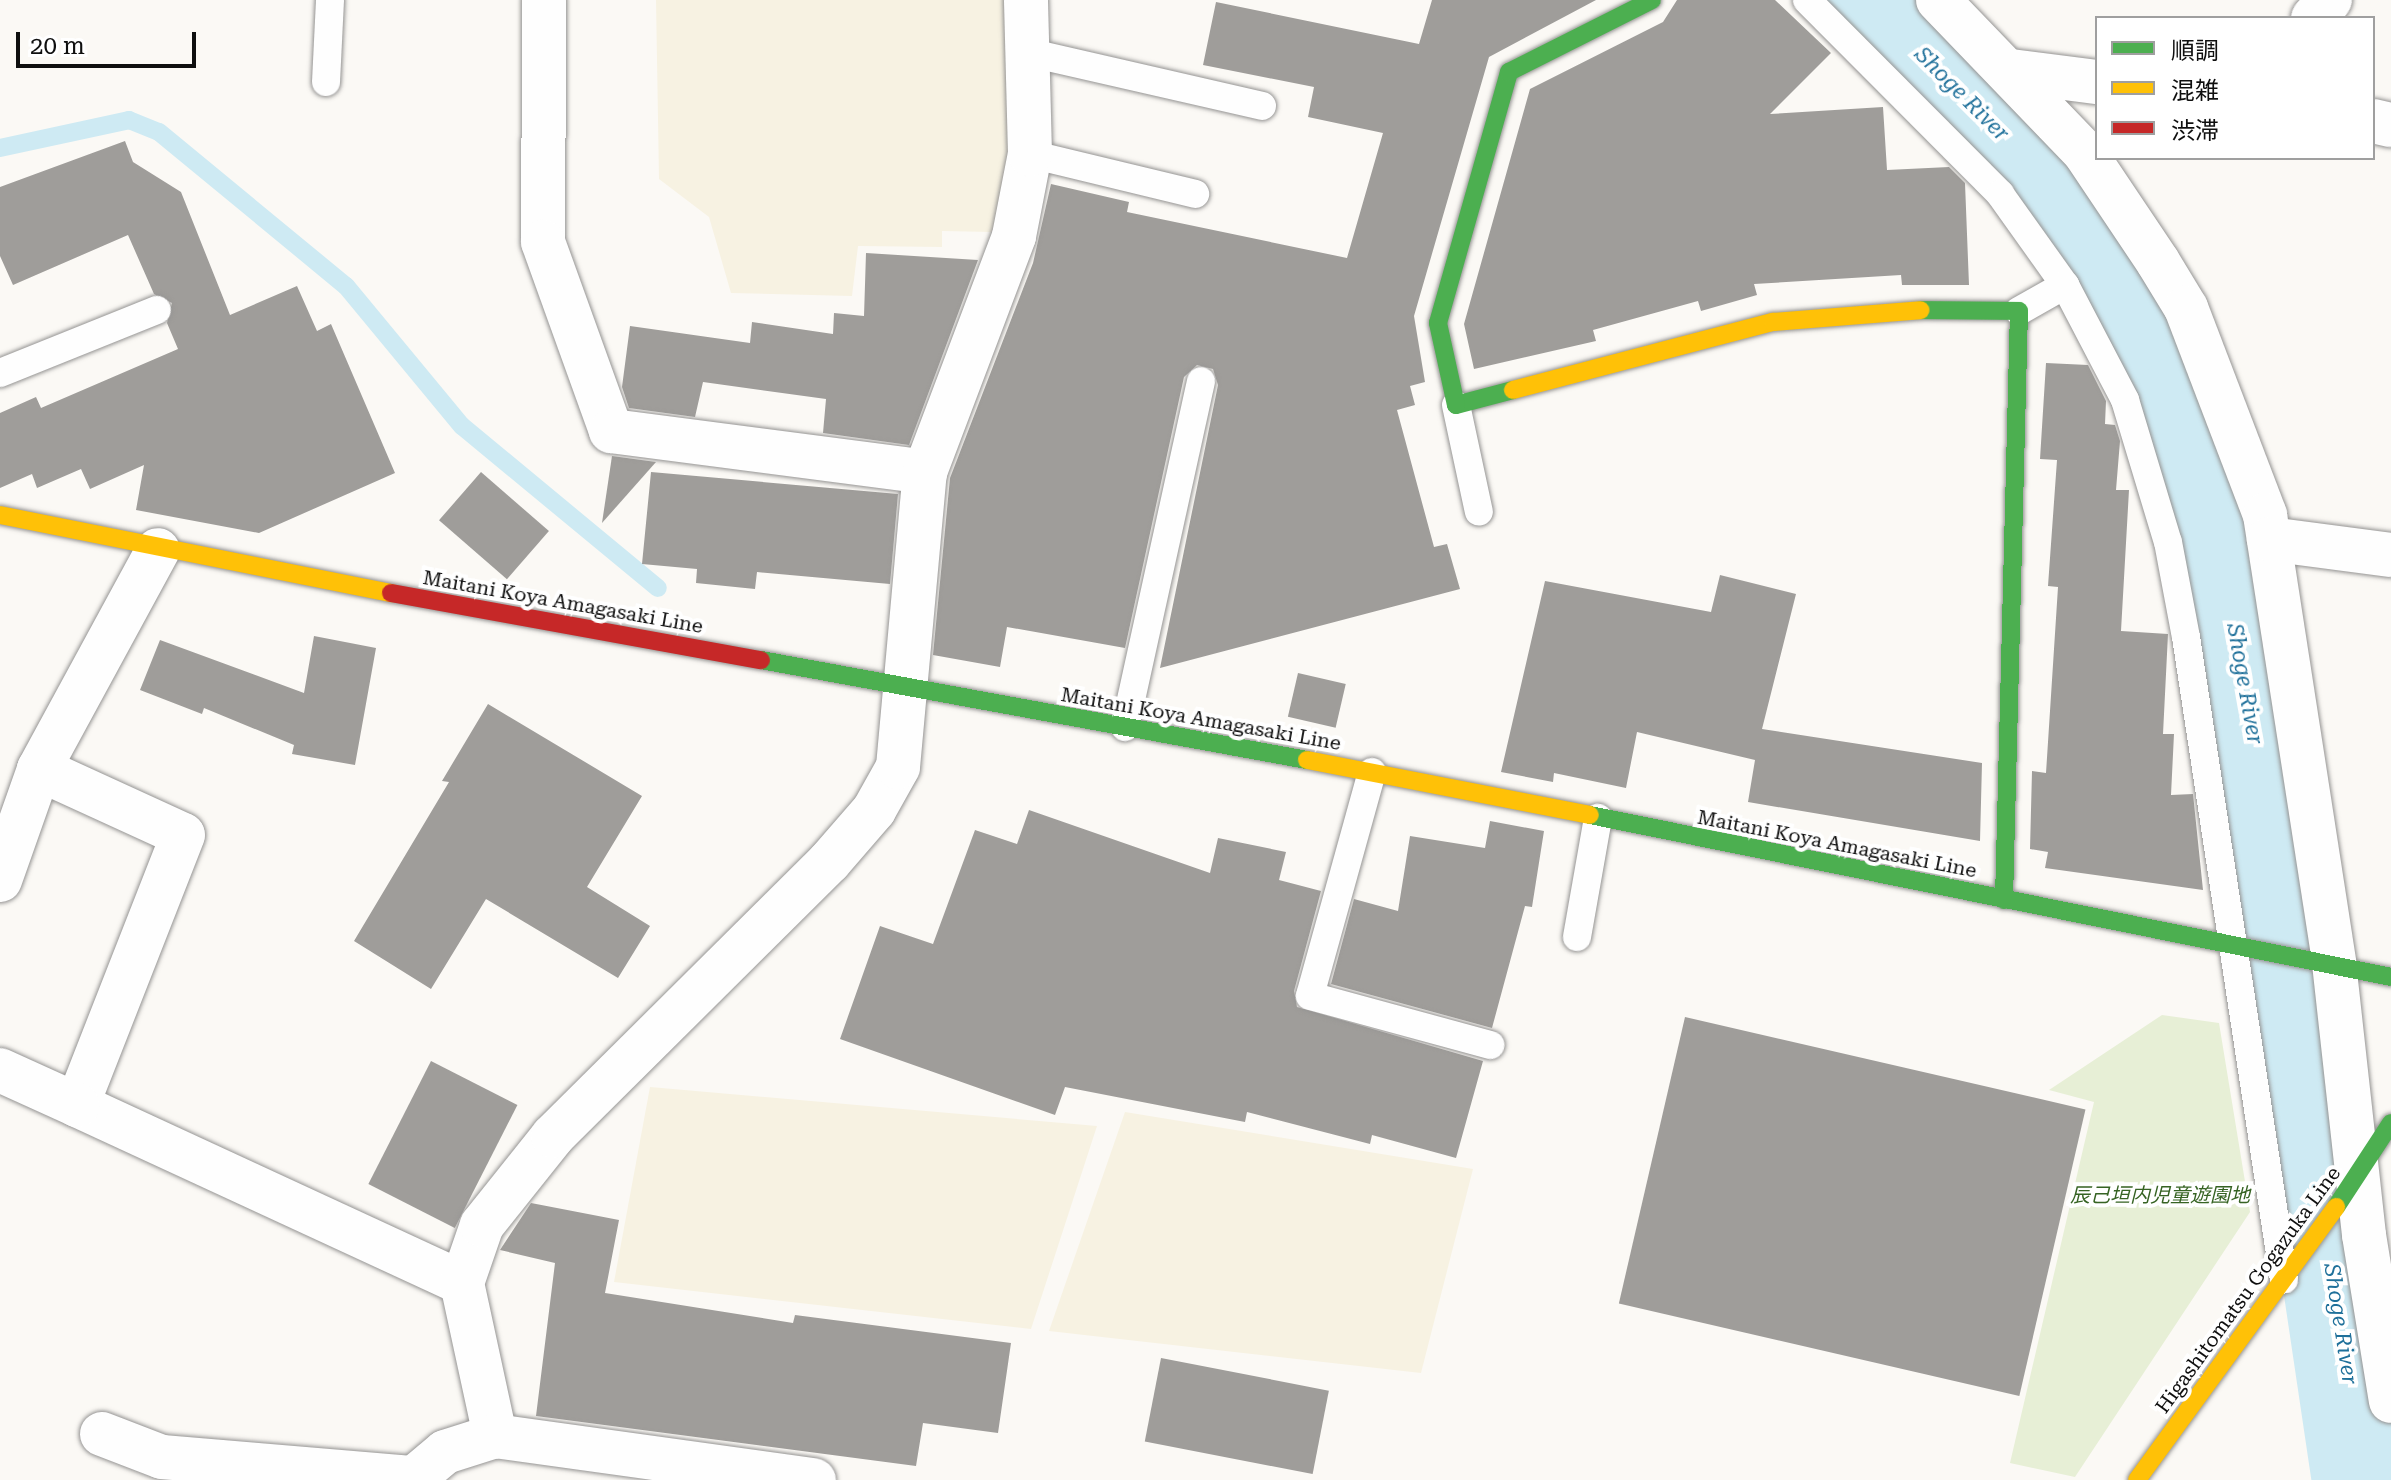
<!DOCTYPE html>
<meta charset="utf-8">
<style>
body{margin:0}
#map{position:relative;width:2391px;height:1480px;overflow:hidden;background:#fbf9f5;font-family:"Roboto Serif","Noto Sans JP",serif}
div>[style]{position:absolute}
.farmland>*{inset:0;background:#f7f2e2}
.green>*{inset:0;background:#e7efd6}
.stream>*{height:18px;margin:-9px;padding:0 9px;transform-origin:9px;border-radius:9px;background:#ceeaf3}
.river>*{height:108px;margin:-54px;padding:0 54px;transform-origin:54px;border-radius:54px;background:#ceeaf3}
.building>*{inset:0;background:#9f9d9a;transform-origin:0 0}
.roads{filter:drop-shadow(0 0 2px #959493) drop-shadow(0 0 2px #959493)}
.lane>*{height:28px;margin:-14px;padding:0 14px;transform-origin:14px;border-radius:14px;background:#fefefe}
.street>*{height:44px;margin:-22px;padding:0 22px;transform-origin:22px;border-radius:22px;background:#fefefe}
.fast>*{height:18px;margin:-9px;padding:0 9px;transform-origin:9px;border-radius:9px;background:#4caf50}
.slow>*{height:18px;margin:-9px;padding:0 9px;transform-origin:9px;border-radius:9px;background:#ffc107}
.jam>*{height:18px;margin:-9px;padding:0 9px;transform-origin:9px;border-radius:9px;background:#c62828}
span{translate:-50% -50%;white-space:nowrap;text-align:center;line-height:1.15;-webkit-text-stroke:8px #fff;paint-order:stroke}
.street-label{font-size:20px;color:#0f0f0f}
.park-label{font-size:20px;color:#366323;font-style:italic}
.water-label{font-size:22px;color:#1f709a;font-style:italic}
.legend{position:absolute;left:2095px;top:16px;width:280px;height:144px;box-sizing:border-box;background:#fff;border:2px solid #9f9f9f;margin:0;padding:10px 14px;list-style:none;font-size:24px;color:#0f0f0f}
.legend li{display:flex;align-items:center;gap:16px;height:40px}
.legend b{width:40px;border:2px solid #9f9f9f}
.scale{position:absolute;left:16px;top:32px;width:180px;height:36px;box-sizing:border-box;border:4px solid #0f0f0f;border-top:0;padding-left:10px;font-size:24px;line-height:28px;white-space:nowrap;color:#0f0f0f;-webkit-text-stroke:6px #fff;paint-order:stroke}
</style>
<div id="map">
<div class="farmland">
<i style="clip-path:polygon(656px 0,1008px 0,1015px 167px,993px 232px,942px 231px,942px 247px,858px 246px,852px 296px,731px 293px,709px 217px,659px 179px)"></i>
<i style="clip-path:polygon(650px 1087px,1097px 1126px,1031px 1329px,614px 1282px)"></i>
<i style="clip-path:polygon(1125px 1112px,1473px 1169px,1421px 1373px,1049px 1331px)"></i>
</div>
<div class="green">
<i style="clip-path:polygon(2162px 1015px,2219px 1023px,2250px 1212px,2075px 1477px,2010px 1463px,2094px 1102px,2049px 1090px)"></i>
</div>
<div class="stream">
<i style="left:0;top:148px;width:132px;rotate:-12.2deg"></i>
<i style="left:129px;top:120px;width:32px;rotate:22deg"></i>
<i style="left:159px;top:132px;width:242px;rotate:39.5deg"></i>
<i style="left:346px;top:286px;width:182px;rotate:50.4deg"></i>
<i style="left:462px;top:426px;width:254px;rotate:39.6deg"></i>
</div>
<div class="river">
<i style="left:1867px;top:0;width:173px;rotate:43.8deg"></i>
<i style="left:1992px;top:120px;width:180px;rotate:49.1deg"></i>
<i style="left:2110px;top:256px;width:170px;rotate:63.4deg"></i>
<i style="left:2186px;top:408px;width:284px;rotate:77.4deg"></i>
<i style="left:2248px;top:685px;width:804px;rotate:81.56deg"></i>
</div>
<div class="building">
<i style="clip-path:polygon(1432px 0,1596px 0,1489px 57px,1414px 316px,1425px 382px,1410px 386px,1415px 405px,1397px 410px,1434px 547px,1447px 544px,1460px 589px,1160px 668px,1218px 385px,1213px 369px,1197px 365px,1184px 377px,1125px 648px,1007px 627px,1000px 667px,933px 655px,950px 478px,1033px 263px,1051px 184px,1129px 202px,1127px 212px,1347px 258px,1383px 133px,1308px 117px,1314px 87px,1203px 65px,1216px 2px,1419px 44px)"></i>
<i style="clip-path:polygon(1677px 0,1775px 0,1831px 53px,1770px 114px,1883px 107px,1887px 170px,1949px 167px,1965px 183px,1969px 285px,1902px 285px,1901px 275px,1754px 284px,1757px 295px,1701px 311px,1698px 301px,1593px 330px,1596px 341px,1474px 369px,1464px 324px,1530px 89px,1663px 22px)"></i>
<i style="clip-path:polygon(125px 141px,133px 162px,181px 192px,230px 315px,297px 286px,317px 331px,331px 324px,395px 473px,259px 533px,136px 510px,144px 465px,90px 489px,81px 469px,37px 488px,32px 474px,0 488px,0 413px,36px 397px,41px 408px,178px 349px,167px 323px,172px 303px,154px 294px,128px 235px,13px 285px,0 256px,0 187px)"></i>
<i style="clip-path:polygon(866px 253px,978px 260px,909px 445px,823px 433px,826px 399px,703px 382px,695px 417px,629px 408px,622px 387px,630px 326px,750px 343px,752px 322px,833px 334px,834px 313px,864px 316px)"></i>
<i style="clip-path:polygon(2046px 363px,2088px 365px,2106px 401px,2105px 424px,2115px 425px,2120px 441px,2116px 490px,2129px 490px,2121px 631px,2168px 634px,2163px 734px,2174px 734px,2171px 795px,2193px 794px,2203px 890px,2045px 868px,2048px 852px,2030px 849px,2032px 771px,2046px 773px,2058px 587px,2048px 586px,2057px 460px,2040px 459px)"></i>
<i style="clip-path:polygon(612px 456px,656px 462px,602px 523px)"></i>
<i style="left:481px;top:472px;width:90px;height:64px;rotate:41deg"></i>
<i style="clip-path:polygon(651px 472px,898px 494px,890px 584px,757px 572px,755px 589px,696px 583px,697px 569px,642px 564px)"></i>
<i style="clip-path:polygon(1720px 575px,1796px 594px,1762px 729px,1982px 763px,1980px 841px,1748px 802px,1755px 760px,1637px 732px,1626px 788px,1554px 773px,1553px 782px,1501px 772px,1545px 581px,1711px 612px)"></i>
<i style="clip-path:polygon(314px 636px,376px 648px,355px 765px,292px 754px,294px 745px,204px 708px,202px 714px,140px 690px,160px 640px,304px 693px)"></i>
<i style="left:1298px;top:673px;width:49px;height:45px;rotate:13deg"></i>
<i style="clip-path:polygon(488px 704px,642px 796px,587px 887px,650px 926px,618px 978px,486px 899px,431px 989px,354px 941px,449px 782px,442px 781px)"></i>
<i style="clip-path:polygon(1029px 810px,1210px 873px,1218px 838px,1286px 852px,1279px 880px,1321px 891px,1294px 991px,1297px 1007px,1483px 1061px,1456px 1158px,1372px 1135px,1370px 1144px,1247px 1112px,1245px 1122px,1065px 1087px,1055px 1115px,840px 1039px,880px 926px,933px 944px,975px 830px,1017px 844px)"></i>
<i style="clip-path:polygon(1490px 821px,1544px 831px,1532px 907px,1525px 906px,1492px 1028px,1331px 984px,1354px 899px,1398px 911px,1410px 836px,1485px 848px)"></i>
<i style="left:1685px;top:1017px;width:411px;height:294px;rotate:13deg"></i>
<i style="left:431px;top:1061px;width:97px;height:138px;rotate:27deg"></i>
<i style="clip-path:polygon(531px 1203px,619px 1220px,605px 1293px,793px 1323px,795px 1315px,1011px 1343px,998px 1433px,923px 1423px,916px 1466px,536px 1416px,555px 1263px,500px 1250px)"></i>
<i style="left:1161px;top:1358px;width:171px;height:85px;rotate:11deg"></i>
</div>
<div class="roads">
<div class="lane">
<i style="left:1807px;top:0;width:274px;rotate:45.1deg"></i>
<i style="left:2000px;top:194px;width:112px;rotate:54.5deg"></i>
<i style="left:2065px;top:285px;width:130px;rotate:62.4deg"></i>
<i style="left:2125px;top:400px;width:148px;rotate:73.2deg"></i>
<i style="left:2168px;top:542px;width:97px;rotate:79.3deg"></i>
<i style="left:2186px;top:637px;width:650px;rotate:81.33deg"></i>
<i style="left:1031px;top:53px;width:237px;rotate:12.9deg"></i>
<i style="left:326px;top:82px;width:82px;rotate:-87.2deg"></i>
<i style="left:1030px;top:154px;width:170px;rotate:13.6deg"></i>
<i style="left:2019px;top:311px;width:53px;rotate:-29.5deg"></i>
<i style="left:0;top:373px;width:169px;rotate:-21.9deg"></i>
<i style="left:1456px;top:405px;width:109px;rotate:77.9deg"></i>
<i style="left:1125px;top:727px;width:354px;rotate:-77.6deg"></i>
<i style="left:1372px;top:772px;width:232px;rotate:105.5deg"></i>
<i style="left:1310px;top:996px;width:187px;rotate:15.2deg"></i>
<i style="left:1577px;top:937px;width:121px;rotate:-80deg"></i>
</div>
<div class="street">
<i style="left:544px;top:0;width:242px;rotate:90.2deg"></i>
<i style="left:543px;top:242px;width:201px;rotate:70.2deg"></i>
<i style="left:611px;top:431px;width:317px;rotate:7.4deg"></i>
<i style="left:1938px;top:0;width:212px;rotate:46.1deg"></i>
<i style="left:2085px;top:153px;width:131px;rotate:56.2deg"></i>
<i style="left:2158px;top:262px;width:54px;rotate:58.7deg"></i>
<i style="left:2186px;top:308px;width:222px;rotate:69.1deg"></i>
<i style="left:2265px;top:515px;width:453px;rotate:81.2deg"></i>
<i style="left:2334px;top:963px;width:274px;rotate:83.7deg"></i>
<i style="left:2364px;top:1235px;width:168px;rotate:80.8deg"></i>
<i style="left:2313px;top:18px;width:25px;rotate:-47deg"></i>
<i style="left:2011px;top:71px;width:87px;rotate:7.3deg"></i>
<i style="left:2373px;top:121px;width:18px;rotate:13deg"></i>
<i style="left:2269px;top:539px;width:123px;rotate:7.5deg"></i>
<i style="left:39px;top:769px;width:158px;rotate:24.6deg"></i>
<i style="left:183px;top:835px;width:290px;rotate:111.4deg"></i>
<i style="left:77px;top:1105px;width:424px;rotate:24.8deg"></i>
<i style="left:462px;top:1283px;width:157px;rotate:77.8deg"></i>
<i style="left:495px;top:1436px;width:322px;rotate:7.9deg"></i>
<i style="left:0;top:880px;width:118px;rotate:-70.6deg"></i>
<i style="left:39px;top:769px;width:249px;rotate:-61.5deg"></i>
<i style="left:0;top:1070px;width:85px;rotate:24.4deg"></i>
<i style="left:462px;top:1283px;width:61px;rotate:-71deg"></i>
<i style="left:482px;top:1225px;width:114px;rotate:-51.4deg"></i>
<i style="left:553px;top:1136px;width:389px;rotate:-44.8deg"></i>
<i style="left:829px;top:862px;width:69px;rotate:-49.1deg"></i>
<i style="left:874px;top:810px;width:49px;rotate:-60.8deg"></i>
<i style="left:898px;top:767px;width:296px;rotate:-84.8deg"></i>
<i style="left:925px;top:472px;width:252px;rotate:-69.3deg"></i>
<i style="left:1014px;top:236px;width:84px;rotate:-79deg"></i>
<i style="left:1030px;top:154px;width:154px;rotate:-91.5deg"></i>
<i style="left:102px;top:1434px;width:64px;rotate:21deg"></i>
<i style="left:162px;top:1457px;width:253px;rotate:4.8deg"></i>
<i style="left:414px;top:1478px;width:40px;rotate:-40deg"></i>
<i style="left:445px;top:1452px;width:52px;rotate:-17.7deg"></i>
</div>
<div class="fast">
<i style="left:1921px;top:310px;width:98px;rotate:0.6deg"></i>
<i style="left:2019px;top:311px;width:589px;rotate:91.46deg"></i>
<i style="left:1513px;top:390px;width:59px;rotate:165.3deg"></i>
<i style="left:1456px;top:405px;width:84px;rotate:-102.4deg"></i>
<i style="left:1438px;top:323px;width:261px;rotate:-74.2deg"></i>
<i style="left:1509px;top:72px;width:160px;rotate:-26.7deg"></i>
<i style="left:761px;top:660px;width:555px;rotate:10.38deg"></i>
<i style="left:1590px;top:815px;width:817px;rotate:11.43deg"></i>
<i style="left:2336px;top:1207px;width:100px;rotate:-56.8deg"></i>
</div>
<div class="slow">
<i style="left:1513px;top:390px;width:269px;rotate:-14.7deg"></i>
<i style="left:1773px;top:322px;width:148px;rotate:-4.6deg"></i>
<i style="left:0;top:515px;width:399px;rotate:11.3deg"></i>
<i style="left:1307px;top:760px;width:288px;rotate:11deg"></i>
<i style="left:2137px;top:1480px;width:338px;rotate:-53.9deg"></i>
</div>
<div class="jam">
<i style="left:391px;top:593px;width:376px;rotate:10.3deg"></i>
</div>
</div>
<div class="street-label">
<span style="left:563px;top:602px;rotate:10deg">Maitani Koya Amagasaki Line</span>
<span style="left:1201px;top:719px;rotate:10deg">Maitani Koya Amagasaki Line</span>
<span style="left:1837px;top:844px;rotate:11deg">Maitani Koya Amagasaki Line</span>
<span style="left:2248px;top:1290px;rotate:-54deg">Higashitomatsu Gogazuka Line</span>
</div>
<div class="park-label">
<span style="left:2160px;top:1195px">辰己垣内児童遊園地</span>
</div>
<div class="water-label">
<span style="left:1962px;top:94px;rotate:45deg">Shoge River</span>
<span style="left:2245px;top:684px;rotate:80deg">Shoge River</span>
<span style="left:2341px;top:1324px;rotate:81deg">Shoge River</span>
</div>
<ul class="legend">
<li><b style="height:10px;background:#4caf50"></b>順調</li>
<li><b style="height:10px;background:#ffc107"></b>混雑</li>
<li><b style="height:10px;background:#c62828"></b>渋滞</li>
</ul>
<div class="scale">20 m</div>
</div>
